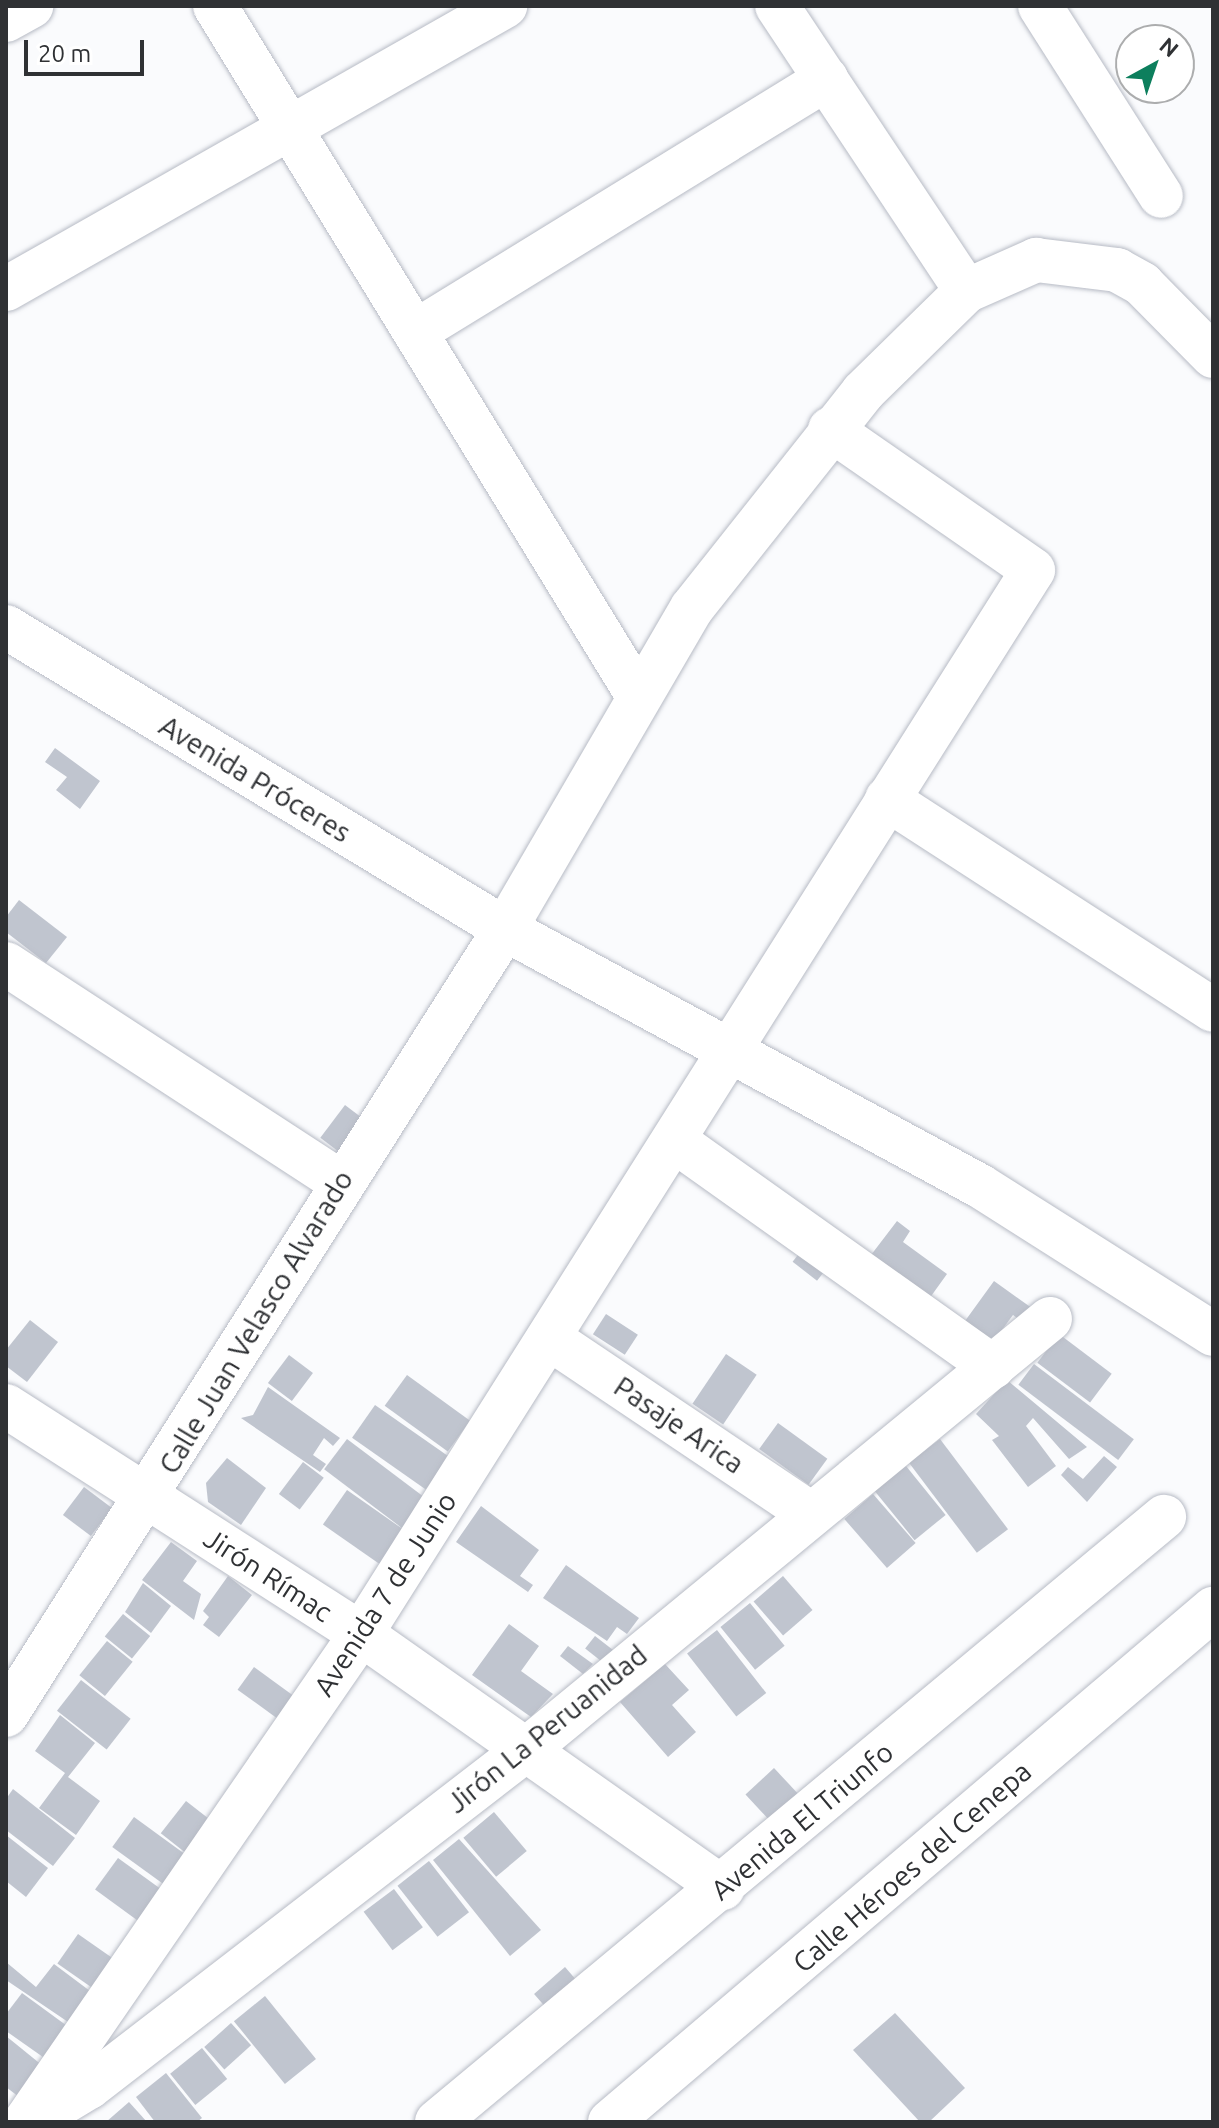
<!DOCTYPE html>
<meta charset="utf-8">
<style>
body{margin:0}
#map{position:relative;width:1219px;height:2128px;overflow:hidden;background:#fafbfd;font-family:Ubuntu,sans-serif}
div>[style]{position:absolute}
.building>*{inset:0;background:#c0c5cf;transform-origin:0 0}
.roads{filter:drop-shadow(0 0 2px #b7bbc5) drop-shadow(0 0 2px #b7bbc5)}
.minor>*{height:44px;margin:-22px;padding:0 22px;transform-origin:22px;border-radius:22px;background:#fff}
span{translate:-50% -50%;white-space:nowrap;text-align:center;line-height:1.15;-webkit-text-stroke:6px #fff;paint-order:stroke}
.street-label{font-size:28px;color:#2f3134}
.frame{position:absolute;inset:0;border:8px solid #2f3134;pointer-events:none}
.north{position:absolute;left:1115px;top:24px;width:80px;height:80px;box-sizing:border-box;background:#fff;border:2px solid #acadae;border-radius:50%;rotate:40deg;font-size:22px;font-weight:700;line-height:32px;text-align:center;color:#2f3134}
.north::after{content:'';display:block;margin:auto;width:28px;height:36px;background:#0d7f5d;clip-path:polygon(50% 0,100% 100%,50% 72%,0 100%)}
.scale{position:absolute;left:24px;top:40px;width:120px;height:36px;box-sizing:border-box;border:4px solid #2f3134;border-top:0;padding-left:10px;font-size:24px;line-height:28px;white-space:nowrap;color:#2f3134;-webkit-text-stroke:6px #fff;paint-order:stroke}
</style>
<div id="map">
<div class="building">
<i style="clip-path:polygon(55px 748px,100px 781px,80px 809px,56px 790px,67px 777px,45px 762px)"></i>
<i style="clip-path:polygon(19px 900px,67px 937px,46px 963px,6px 932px,6px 917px)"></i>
<i style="left:345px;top:1105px;width:26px;height:41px;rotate:37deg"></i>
<i style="clip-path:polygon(897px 1221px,910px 1231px,903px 1242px,947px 1274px,929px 1299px,871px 1255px)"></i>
<i style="left:808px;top:1242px;width:31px;height:25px;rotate:38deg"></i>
<i style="clip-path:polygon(994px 1281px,1043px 1316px,1033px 1330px,1013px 1315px,993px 1342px,965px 1321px)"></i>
<i style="left:606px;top:1314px;width:38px;height:24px;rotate:33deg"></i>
<i style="clip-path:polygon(30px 1320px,58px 1342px,27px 1382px,6px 1366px,6px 1350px)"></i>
<i style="left:1059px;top:1334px;width:66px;height:36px;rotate:37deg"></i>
<i style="left:726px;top:1354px;width:37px;height:60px;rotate:34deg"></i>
<i style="left:289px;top:1355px;width:30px;height:35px;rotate:37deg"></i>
<i style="left:1034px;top:1364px;width:125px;height:26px;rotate:37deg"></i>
<i style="left:407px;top:1375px;width:78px;height:38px;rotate:36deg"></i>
<i style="clip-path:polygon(1007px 1380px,1087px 1447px,1069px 1459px,1033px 1418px,1026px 1426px,1056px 1466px,1028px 1487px,992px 1440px,999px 1436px,976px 1414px)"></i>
<i style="clip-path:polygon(268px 1387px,340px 1438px,333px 1446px,324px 1438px,313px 1455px,326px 1464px,320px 1472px,241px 1418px,253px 1415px)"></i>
<i style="left:375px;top:1405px;width:90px;height:40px;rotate:35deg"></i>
<i style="left:778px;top:1423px;width:61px;height:32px;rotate:36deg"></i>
<i style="left:347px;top:1439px;width:101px;height:38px;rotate:37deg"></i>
<i style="left:940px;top:1439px;width:113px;height:39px;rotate:53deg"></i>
<i style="clip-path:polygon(1104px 1456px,1117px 1467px,1087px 1502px,1061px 1475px,1068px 1467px,1083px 1479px)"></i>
<i style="clip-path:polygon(227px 1458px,266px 1488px,241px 1525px,208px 1502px,206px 1483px)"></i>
<i style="left:303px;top:1462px;width:26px;height:40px;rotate:37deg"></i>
<i style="left:906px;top:1466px;width:63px;height:40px;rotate:51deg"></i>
<i style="left:84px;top:1487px;width:35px;height:35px;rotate:37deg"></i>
<i style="left:347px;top:1490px;width:70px;height:42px;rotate:35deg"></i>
<i style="left:873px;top:1494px;width:65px;height:38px;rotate:49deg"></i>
<i style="clip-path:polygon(481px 1506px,539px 1550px,520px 1576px,533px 1585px,528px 1592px,456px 1542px)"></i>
<i style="clip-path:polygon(171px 1542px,197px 1561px,183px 1581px,201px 1594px,194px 1620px,142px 1580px)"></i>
<i style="clip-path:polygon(566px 1565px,639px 1618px,627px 1634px,617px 1627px,607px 1641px,543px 1598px)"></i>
<i style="clip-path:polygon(228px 1576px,252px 1595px,219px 1637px,203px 1625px,209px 1617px,203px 1611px)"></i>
<i style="left:783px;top:1576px;width:45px;height:39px;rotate:49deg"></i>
<i style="clip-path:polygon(143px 1583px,171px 1606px,151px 1633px,125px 1612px)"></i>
<i style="left:750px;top:1603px;width:55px;height:38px;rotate:51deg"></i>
<i style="left:123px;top:1614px;width:35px;height:29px;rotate:39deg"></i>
<i style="clip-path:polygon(509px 1624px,539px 1646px,521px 1671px,553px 1694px,531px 1717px,472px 1675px)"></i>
<i style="left:717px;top:1630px;width:80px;height:38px;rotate:52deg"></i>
<i style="left:595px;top:1636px;width:31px;height:16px;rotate:38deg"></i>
<i style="left:107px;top:1641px;width:33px;height:44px;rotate:39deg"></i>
<i style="clip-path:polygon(568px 1646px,593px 1664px,583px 1674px,560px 1656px)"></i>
<i style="clip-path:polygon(665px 1664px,689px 1690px,672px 1705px,696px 1732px,668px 1757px,620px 1702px)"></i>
<i style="left:254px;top:1667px;width:53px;height:28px;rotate:36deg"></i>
<i style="left:81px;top:1680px;width:63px;height:39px;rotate:38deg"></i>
<i style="clip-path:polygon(60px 1715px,95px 1743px,68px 1777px,100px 1801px,76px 1835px,39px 1808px,65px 1773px,35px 1751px)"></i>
<i style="left:774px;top:1768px;width:40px;height:39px;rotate:47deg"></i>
<i style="clip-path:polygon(13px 1789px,75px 1838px,53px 1866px,6px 1830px,6px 1799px)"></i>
<i style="left:186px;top:1801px;width:33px;height:41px;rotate:38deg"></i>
<i style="left:494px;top:1812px;width:51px;height:40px;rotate:50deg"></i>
<i style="left:134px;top:1817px;width:70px;height:37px;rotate:36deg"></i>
<i style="clip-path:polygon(6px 1835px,48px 1868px,26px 1897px,6px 1881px)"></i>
<i style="clip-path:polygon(459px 1839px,541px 1930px,510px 1956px,433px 1860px)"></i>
<i style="left:118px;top:1858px;width:58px;height:39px;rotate:36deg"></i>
<i style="left:429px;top:1861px;width:65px;height:40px;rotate:52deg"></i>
<i style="left:394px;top:1889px;width:48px;height:38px;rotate:53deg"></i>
<i style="left:78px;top:1934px;width:45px;height:36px;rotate:35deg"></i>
<i style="clip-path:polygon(6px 1962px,36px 1987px,54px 1964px,94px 1994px,71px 2024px,6px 1980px)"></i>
<i style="left:565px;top:1967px;width:29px;height:41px;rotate:49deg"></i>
<i style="clip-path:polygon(22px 1993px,74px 2031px,50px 2062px,6px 2031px,6px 2014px)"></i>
<i style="left:265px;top:1996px;width:81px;height:40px;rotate:51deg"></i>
<i style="clip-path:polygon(895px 2013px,965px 2088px,929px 2122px,920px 2122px,853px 2050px)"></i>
<i style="left:231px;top:2023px;width:30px;height:36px;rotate:48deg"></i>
<i style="clip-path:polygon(6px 2036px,43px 2066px,19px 2097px,6px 2087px)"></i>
<i style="left:202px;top:2048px;width:40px;height:41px;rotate:51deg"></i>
<i style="clip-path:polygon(166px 2073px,202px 2118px,197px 2122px,155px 2122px,136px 2097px)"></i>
<i style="clip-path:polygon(129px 2102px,147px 2122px,106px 2122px)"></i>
</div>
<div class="roads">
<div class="minor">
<i style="left:215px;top:6px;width:807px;rotate:58.48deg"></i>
<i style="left:777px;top:6px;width:342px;rotate:56.4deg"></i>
<i style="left:1040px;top:6px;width:225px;rotate:57.5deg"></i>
<i style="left:6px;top:20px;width:29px;rotate:-29deg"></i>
<i style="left:6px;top:289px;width:574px;rotate:-29.56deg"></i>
<i style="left:415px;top:332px;width:483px;rotate:-31.6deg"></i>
<i style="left:6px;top:627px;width:583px;rotate:31.18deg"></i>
<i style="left:505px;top:929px;width:540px;rotate:28.42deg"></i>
<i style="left:980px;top:1186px;width:276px;rotate:32.4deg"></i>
<i style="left:887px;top:799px;width:388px;rotate:32.9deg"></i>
<i style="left:6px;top:964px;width:399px;rotate:33.1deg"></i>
<i style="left:675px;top:1141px;width:390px;rotate:35.4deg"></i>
<i style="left:549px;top:1338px;width:312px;rotate:33.9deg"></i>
<i style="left:6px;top:1406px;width:422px;rotate:32.7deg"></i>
<i style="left:361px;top:1634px;width:442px;rotate:35.1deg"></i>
<i style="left:6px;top:1715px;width:931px;rotate:-57.59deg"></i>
<i style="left:505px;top:929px;width:371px;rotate:-59.8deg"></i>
<i style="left:692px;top:608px;width:275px;rotate:-51.6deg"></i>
<i style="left:863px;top:392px;width:144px;rotate:-44.4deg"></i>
<i style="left:966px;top:291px;width:77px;rotate:-23.9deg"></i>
<i style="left:1036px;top:260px;width:82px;rotate:7deg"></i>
<i style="left:1117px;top:270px;width:29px;rotate:29deg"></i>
<i style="left:1142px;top:284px;width:101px;rotate:45.4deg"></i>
<i style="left:34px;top:2120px;width:64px;rotate:-31deg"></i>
<i style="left:89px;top:2087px;width:553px;rotate:-37.66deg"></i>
<i style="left:527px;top:1749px;width:677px;rotate:-39.43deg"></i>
<i style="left:25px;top:2122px;width:592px;rotate:-55.45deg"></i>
<i style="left:361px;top:1634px;width:1258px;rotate:-57.72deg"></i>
<i style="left:1033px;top:570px;width:247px;rotate:-145.2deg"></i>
<i style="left:437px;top:2122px;width:946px;rotate:-39.77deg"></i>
<i style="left:610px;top:2122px;width:792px;rotate:-40.39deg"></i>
</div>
</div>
<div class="street-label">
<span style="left:255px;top:779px;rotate:31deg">Avenida Próceres</span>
<span style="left:256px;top:1322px;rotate:-59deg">Calle Juan Velasco Alvarado</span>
<span style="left:679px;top:1425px;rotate:34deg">Pasaje Arica</span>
<span style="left:268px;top:1575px;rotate:33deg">Jirón Rímac</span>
<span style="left:385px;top:1594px;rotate:-57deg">Avenida 7 de Junio</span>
<span style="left:547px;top:1729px;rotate:-39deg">Jirón La Peruanidad</span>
<span style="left:802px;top:1821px;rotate:-40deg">Avenida El Triunfo</span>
<span style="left:912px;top:1867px;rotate:-41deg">Calle Héroes del Cenepa</span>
</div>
<div class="frame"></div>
<div class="north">N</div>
<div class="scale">20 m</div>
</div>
